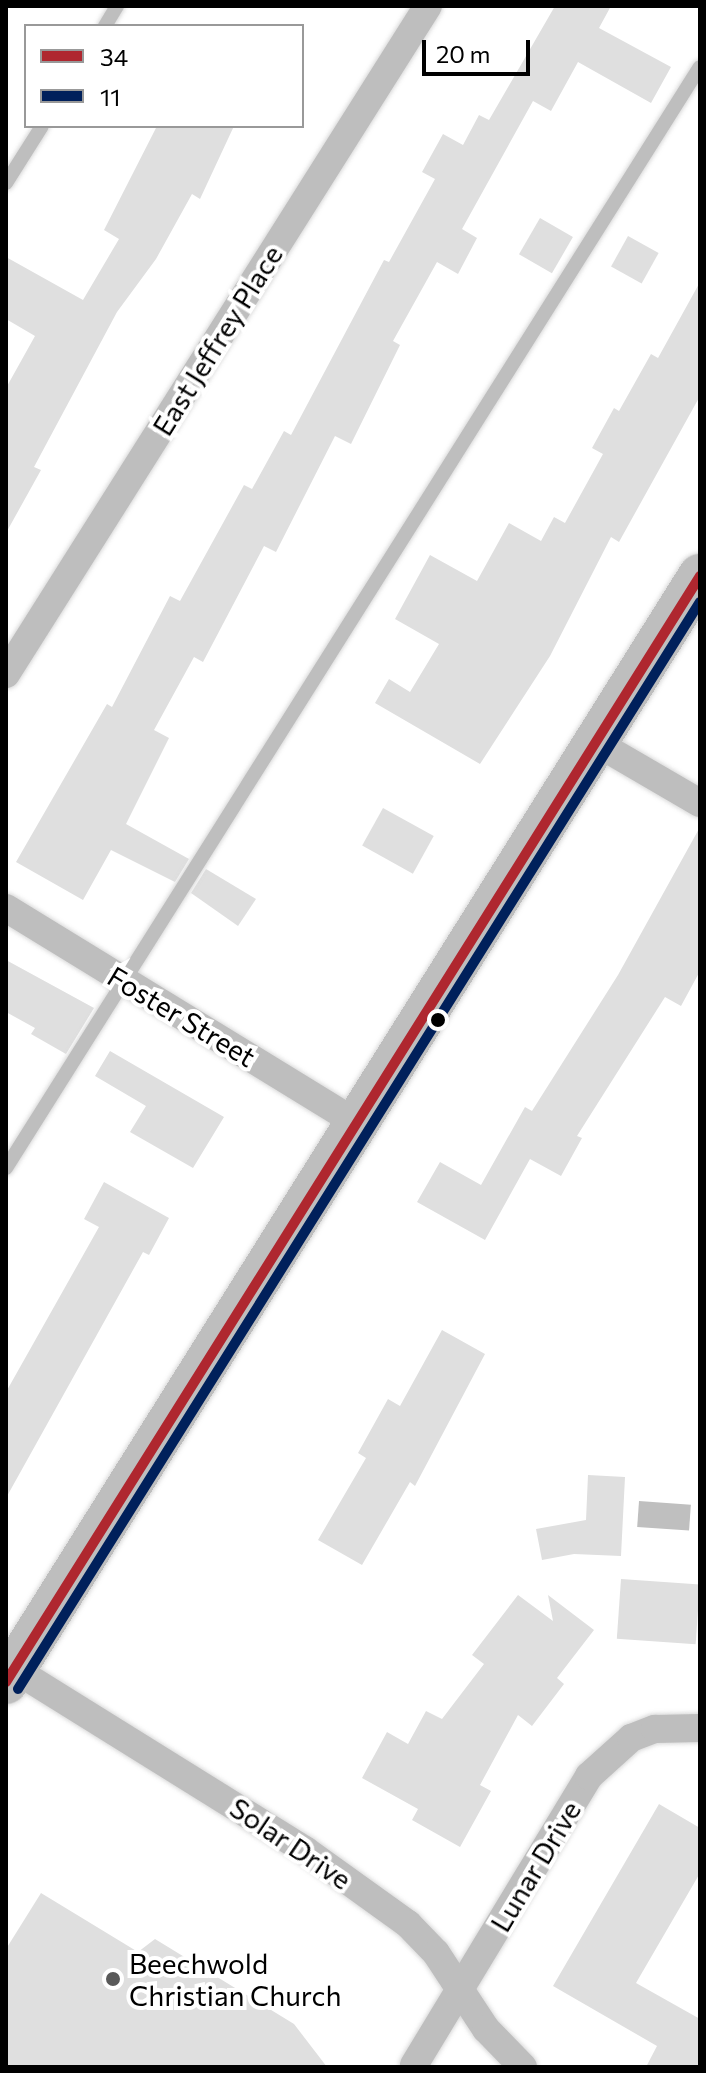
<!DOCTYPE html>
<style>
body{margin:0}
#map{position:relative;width:706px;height:2073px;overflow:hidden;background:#fff;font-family:Commissioner,sans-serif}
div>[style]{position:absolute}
.water>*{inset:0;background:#bfbfbf;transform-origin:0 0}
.building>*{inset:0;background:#dfdfdf;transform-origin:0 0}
.roads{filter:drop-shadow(0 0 2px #dbdbdb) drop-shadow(0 0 2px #dbdbdb)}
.lane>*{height:14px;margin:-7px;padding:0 7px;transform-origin:7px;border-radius:7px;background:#bebebe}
.street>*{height:28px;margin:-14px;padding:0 14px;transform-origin:14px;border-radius:14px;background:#bebebe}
.primary>*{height:44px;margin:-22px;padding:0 22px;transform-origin:22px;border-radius:22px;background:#bebebe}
.bus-1>*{height:10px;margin:-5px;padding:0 5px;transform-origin:5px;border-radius:5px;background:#af272f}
.bus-2>*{height:10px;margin:-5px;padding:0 5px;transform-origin:5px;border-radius:5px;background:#00205b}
.dots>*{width:22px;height:22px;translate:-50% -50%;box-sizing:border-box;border:4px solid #fff;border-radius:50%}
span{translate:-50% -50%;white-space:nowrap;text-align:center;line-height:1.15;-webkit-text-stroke:8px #fff;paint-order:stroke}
.street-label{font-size:28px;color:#000}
.poi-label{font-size:28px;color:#000}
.left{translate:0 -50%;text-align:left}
.frame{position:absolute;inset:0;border:8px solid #000;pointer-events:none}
.legend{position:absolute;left:24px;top:24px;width:280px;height:104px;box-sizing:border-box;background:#fff;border:2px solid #999;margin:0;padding:10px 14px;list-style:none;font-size:24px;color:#000}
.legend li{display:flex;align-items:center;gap:16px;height:40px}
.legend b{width:40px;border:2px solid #999}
.scale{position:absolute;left:422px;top:40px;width:108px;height:36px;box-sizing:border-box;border:4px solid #000;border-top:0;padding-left:10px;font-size:24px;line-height:28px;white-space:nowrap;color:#000;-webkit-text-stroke:6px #fff;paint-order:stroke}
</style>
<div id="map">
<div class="water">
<i style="left:639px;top:1501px;width:52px;height:26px;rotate:4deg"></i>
</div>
<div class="building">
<i style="clip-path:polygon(555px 6px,611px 6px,599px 28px,671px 67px,651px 103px,578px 62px,551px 111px,533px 101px,462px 229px,477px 238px,458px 274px,437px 262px,393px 341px,400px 345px,351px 444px,335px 436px,276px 552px,264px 546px,203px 662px,194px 657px,154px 730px,169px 738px,126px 824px,189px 859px,175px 882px,111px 850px,83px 900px,16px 862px,107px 704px,112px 707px,170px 596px,180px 601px,244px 485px,252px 489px,284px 431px,291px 435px,384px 260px,389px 262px,435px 179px,422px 172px,443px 134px,463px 145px,479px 115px,489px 120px)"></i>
<i style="clip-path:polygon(157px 126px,234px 126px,200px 199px,192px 194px,156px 259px,117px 312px,34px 467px,41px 470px,6px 533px,6px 388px,35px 336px,6px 319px,6px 257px,83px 300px,119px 239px,104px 230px)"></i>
<i style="left:540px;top:218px;width:38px;height:42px;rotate:30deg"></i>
<i style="left:628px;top:236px;width:35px;height:35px;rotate:29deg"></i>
<i style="clip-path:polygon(700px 282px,700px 396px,619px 542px,611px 537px,550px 656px,480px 764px,375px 703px,389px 679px,410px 692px,439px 644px,395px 619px,430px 555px,477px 581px,509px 523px,541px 541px,554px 517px,565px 523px,603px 454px,592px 448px,614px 408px,619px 411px,651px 354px,658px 358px)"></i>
<i style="left:383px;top:808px;width:58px;height:43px;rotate:29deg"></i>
<i style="clip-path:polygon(700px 827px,700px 971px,681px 1006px,665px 997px,577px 1136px,582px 1138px,561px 1176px,530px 1159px,485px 1240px,417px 1202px,440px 1162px,481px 1185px,525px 1107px,532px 1111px,618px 975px)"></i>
<i style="clip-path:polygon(206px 869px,256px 899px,238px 926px,191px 893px)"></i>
<i style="clip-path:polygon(6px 960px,94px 1008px,66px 1054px,31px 1034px,35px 1028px,6px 1012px)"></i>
<i style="clip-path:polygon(110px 1051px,224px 1117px,193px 1168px,130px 1132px,146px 1106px,95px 1076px)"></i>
<i style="clip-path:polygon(104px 1182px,169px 1218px,149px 1255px,143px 1252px,6px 1498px,6px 1392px,99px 1227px,84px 1219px)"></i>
<i style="clip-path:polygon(442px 1330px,485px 1354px,415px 1486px,410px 1482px,362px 1565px,318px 1540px,366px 1458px,358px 1453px,388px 1399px,400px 1406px)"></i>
<i style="clip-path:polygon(588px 1475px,625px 1477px,621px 1556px,574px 1554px,542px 1560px,536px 1529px,586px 1520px)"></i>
<i style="left:621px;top:1579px;width:79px;height:60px;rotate:4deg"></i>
<i style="clip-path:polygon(518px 1595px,553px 1621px,548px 1595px,594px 1630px,557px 1678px,564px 1684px,532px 1726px,518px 1715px,480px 1785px,491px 1791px,460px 1847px,412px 1820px,418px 1809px,362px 1778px,387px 1732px,408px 1744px,426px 1711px,442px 1719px,484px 1664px,472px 1655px)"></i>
<i style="clip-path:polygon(659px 1804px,700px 1828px,700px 1873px,636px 1983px,700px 2019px,700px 2067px,646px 2067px,657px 2046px,553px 1986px)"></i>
<i style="clip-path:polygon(41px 1893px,138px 1952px,155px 1939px,294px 2024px,327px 2067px,6px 2067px,6px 1949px)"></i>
</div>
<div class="roads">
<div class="lane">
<i style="left:105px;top:26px;width:23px;rotate:-59deg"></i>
<i style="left:6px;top:183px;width:67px;rotate:-57.7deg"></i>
<i style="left:6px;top:1168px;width:1301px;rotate:-57.78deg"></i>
</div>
<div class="street">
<i style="left:6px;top:674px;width:790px;rotate:-57.72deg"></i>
<i style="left:595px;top:742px;width:121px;rotate:30.2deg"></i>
<i style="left:6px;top:908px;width:414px;rotate:31.5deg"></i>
<i style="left:14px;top:1669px;width:343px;rotate:31.9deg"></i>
<i style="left:305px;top:1850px;width:127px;rotate:35.7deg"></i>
<i style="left:408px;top:1924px;width:40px;rotate:46deg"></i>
<i style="left:436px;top:1953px;width:91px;rotate:56.7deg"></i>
<i style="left:486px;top:2029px;width:53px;rotate:45.8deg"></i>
<i style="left:414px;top:2065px;width:338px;rotate:-58.8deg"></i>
<i style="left:589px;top:1776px;width:57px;rotate:-42.1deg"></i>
<i style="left:631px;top:1738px;width:26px;rotate:-21deg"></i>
<i style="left:655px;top:1729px;width:45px;rotate:-1.3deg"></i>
</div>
<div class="primary">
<i style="left:6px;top:1682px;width:1306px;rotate:-57.89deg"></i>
</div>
</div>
<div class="bus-1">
<i style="left:6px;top:1682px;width:1306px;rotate:-57.89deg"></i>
</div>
<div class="bus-2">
<i style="left:18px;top:1689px;width:1283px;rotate:-57.9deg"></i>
</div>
<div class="dots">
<i style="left:438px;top:1020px;background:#000"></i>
<i style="left:113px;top:1979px;background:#595959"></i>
</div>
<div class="street-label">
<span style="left:217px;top:340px;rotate:-58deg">East Jeffrey Place</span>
<span style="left:182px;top:1016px;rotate:31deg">Foster Street</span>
<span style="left:291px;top:1843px;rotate:34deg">Solar Drive</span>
<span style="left:535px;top:1866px;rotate:-59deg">Lunar Drive</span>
</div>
<div class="poi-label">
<span class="left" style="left:129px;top:1979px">Beechwold<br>Christian Church</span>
</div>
<div class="frame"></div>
<ul class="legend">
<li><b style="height:10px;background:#af272f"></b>34</li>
<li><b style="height:10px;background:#00205b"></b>11</li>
</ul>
<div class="scale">20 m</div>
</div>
